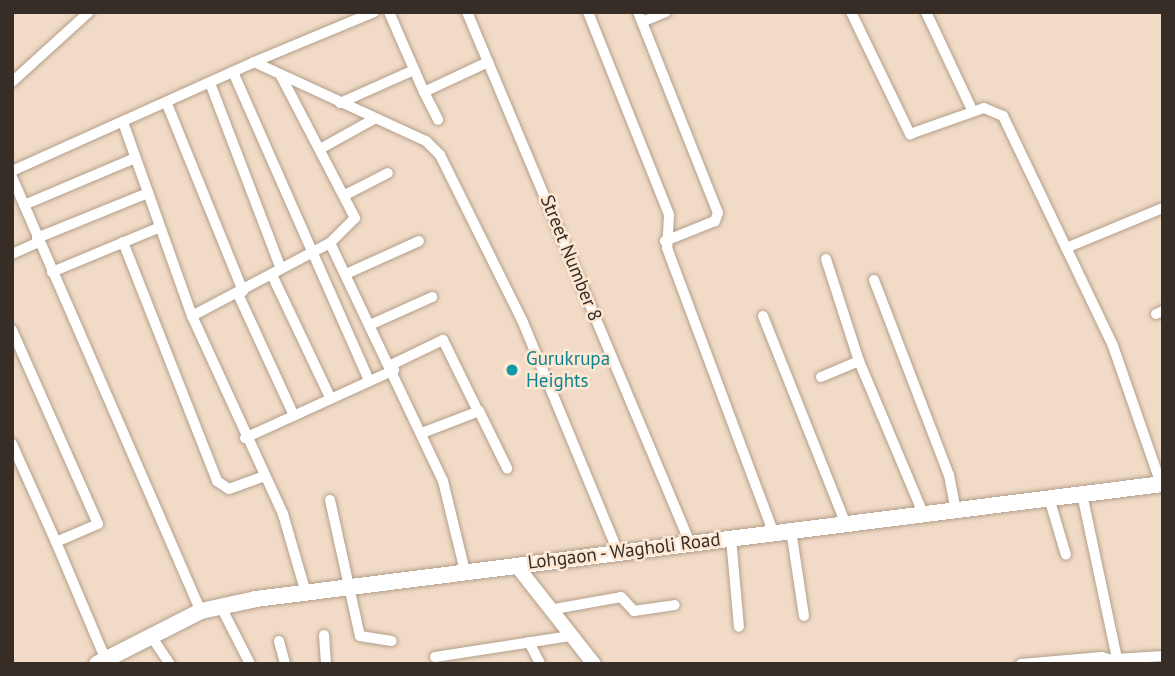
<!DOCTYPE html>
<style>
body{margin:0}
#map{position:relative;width:1175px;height:676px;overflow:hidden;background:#f1dbc6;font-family:"PT Sans",sans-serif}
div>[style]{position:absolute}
.roads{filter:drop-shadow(0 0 2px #b39f8b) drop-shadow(0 0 2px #b39f8b)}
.street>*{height:10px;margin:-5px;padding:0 5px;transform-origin:5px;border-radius:5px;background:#fff}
.secondary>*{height:14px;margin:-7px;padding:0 7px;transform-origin:7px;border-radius:7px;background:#fff}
.primary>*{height:16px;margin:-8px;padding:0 8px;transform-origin:8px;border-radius:8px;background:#fff}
.dots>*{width:19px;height:19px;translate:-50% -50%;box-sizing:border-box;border:4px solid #fee8d3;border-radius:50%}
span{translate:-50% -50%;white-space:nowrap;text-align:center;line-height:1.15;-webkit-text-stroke:5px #fee8d3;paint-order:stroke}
.street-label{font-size:19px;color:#362e26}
.culture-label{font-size:19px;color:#0d838f}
.left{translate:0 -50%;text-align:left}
.frame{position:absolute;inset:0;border:14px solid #362e26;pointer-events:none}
</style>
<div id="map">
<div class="roads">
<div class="street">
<i style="left:389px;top:12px;width:87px;rotate:66.4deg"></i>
<i style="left:424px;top:92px;width:71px;rotate:-25.1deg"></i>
<i style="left:467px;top:12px;width:576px;rotate:67.22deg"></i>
<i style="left:588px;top:12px;width:219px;rotate:68.2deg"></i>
<i style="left:669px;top:215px;width:33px;rotate:93deg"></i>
<i style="left:667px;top:248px;width:303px;rotate:69.5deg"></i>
<i style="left:638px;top:12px;width:216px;rotate:68.3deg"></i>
<i style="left:718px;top:213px;width:9px;rotate:111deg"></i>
<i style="left:715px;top:221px;width:54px;rotate:158.2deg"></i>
<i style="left:851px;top:12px;width:136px;rotate:64.2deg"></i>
<i style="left:910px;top:134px;width:78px;rotate:-19.4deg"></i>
<i style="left:984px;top:108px;width:21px;rotate:23deg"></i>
<i style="left:1003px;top:116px;width:255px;rotate:64.4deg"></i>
<i style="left:1113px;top:346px;width:146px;rotate:70.8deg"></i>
<i style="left:926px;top:12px;width:110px;rotate:64.8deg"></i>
<i style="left:642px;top:22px;width:26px;rotate:-23deg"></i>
<i style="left:254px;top:62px;width:130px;rotate:-22.6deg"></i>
<i style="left:233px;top:72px;width:338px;rotate:66.2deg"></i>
<i style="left:12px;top:82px;width:104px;rotate:-42.3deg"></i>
<i style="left:210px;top:83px;width:199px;rotate:69.1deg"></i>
<i style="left:424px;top:92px;width:31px;rotate:63deg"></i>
<i style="left:340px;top:103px;width:81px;rotate:-24deg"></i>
<i style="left:167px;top:104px;width:202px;rotate:67.9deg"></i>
<i style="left:124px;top:125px;width:203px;rotate:70.4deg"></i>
<i style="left:192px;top:316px;width:218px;rotate:65.3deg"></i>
<i style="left:283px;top:514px;width:82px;rotate:73.8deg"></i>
<i style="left:320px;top:149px;width:62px;rotate:-29.1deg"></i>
<i style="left:12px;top:171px;width:265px;rotate:-24.2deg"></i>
<i style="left:254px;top:62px;width:189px;rotate:24.7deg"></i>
<i style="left:426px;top:141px;width:20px;rotate:45deg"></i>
<i style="left:440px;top:155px;width:184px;rotate:63.6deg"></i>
<i style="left:522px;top:320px;width:251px;rotate:67.5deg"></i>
<i style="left:12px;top:177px;width:473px;rotate:66.5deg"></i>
<i style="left:345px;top:195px;width:48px;rotate:-27.1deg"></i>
<i style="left:24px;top:205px;width:121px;rotate:-22.9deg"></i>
<i style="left:37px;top:238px;width:120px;rotate:-22.1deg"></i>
<i style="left:123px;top:242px;width:257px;rotate:68.5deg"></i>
<i style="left:217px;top:481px;width:14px;rotate:34deg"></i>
<i style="left:229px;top:489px;width:35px;rotate:-20deg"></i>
<i style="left:330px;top:243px;width:263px;rotate:64.6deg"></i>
<i style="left:443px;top:481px;width:93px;rotate:76.3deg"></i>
<i style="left:1066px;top:248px;width:105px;rotate:-22.4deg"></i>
<i style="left:12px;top:254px;width:30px;rotate:-24deg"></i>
<i style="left:826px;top:259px;width:107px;rotate:72.1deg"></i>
<i style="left:859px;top:361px;width:165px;rotate:67.2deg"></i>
<i style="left:52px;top:272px;width:117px;rotate:-22.6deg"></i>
<i style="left:346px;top:274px;width:80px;rotate:-24.3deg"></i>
<i style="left:272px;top:275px;width:137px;rotate:64.6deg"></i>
<i style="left:874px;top:280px;width:209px;rotate:69deg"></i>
<i style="left:949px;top:475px;width:38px;rotate:79deg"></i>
<i style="left:238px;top:294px;width:134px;rotate:65.3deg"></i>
<i style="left:1156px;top:314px;width:8px;rotate:-23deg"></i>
<i style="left:192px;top:316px;width:156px;rotate:-27.9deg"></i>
<i style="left:330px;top:243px;width:35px;rotate:-45deg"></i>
<i style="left:355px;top:218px;width:162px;rotate:-117.5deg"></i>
<i style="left:763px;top:316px;width:222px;rotate:68.3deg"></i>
<i style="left:372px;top:324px;width:66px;rotate:-24.2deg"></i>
<i style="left:12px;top:330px;width:212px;rotate:66.1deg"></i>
<i style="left:98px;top:524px;width:46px;rotate:156.8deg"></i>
<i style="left:56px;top:542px;width:126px;rotate:67.1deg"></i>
<i style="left:391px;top:365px;width:58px;rotate:-25.7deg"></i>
<i style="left:443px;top:340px;width:79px;rotate:63.8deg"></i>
<i style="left:821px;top:377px;width:41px;rotate:-22.8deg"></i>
<i style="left:422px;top:433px;width:61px;rotate:-21.1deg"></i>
<i style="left:479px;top:411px;width:64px;rotate:63.8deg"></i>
<i style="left:245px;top:438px;width:164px;rotate:-24.5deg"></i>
<i style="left:12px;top:444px;width:107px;rotate:65.8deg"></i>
<i style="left:1082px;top:494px;width:169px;rotate:78deg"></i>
<i style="left:1117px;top:659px;width:46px;rotate:-3.7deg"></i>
<i style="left:1049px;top:498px;width:59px;rotate:73.4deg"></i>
<i style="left:330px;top:500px;width:139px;rotate:77.6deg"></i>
<i style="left:360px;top:636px;width:32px;rotate:9deg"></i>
<i style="left:791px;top:530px;width:87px;rotate:81.4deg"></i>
<i style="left:731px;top:538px;width:89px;rotate:84.9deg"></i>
<i style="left:220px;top:605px;width:66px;rotate:63deg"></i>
<i style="left:549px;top:610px;width:73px;rotate:-10.2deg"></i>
<i style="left:621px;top:597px;width:19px;rotate:47deg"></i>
<i style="left:634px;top:611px;width:41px;rotate:-8.3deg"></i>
<i style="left:324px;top:635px;width:29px;rotate:86deg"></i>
<i style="left:151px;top:636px;width:34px;rotate:56deg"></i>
<i style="left:279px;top:641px;width:24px;rotate:75deg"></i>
<i style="left:529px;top:642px;width:25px;rotate:63deg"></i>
<i style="left:435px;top:657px;width:137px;rotate:-8.8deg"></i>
<i style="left:1021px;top:664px;width:81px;rotate:-4.9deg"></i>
<i style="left:1102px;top:657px;width:19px;rotate:18deg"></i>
</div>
<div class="secondary">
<i style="left:516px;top:565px;width:126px;rotate:51.8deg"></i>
</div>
<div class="primary">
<i style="left:97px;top:664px;width:117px;rotate:-27deg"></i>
<i style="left:201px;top:611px;width:56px;rotate:-12.3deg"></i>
<i style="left:256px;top:599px;width:914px;rotate:-7.23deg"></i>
</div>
</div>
<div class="dots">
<i style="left:512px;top:370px;background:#0f9aa8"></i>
</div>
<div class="street-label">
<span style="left:571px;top:258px;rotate:68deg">Street Number 8</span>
<span style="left:624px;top:551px;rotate:-7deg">Lohgaon - Wagholi Road</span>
</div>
<div class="culture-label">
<span class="left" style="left:526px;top:370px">Gurukrupa<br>Heights</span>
</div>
<div class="frame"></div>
</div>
